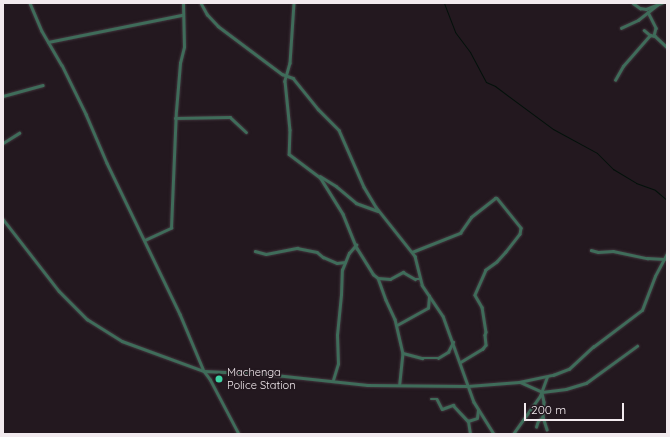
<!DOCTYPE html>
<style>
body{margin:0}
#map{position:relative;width:670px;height:437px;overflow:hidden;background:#23181f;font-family:Quicksand,sans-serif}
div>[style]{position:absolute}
.stream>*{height:1px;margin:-0.5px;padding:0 0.5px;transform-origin:0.5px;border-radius:0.5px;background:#03110b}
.roads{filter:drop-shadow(0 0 1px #40353c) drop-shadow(0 0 1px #40353c)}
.street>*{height:2.5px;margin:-1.25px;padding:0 1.25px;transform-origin:1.25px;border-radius:1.25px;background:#3f6c5a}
.dots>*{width:11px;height:11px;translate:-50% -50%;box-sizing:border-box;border:2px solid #23181f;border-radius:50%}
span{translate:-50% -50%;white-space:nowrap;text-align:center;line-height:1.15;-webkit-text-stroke:3px #23181f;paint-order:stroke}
.poi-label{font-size:11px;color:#f2eaee}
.left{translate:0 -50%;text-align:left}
.frame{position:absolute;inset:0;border:4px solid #f2eaee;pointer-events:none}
.scale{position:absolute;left:524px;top:403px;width:100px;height:18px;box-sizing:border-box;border:2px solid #f2eaee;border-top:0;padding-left:5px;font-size:12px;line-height:14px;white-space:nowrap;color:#f2eaee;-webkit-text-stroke:3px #23181f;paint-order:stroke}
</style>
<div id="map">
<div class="stream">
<i style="left:444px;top:3px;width:31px;rotate:69deg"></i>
<i style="left:455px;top:32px;width:25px;rotate:53deg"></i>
<i style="left:470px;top:52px;width:34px;rotate:62deg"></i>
<i style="left:486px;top:82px;width:10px;rotate:24deg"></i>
<i style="left:495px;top:86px;width:72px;rotate:36.6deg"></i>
<i style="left:553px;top:129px;width:50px;rotate:28.6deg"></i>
<i style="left:597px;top:153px;width:23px;rotate:45deg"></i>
<i style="left:613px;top:169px;width:27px;rotate:31deg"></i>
<i style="left:636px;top:183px;width:20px;rotate:20deg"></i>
<i style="left:655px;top:190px;width:16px;rotate:40deg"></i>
</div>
<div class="roads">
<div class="street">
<i style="left:30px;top:3px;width:30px;rotate:67deg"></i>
<i style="left:42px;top:31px;width:39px;rotate:60deg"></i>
<i style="left:62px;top:65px;width:55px;rotate:63.9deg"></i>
<i style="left:86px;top:114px;width:53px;rotate:66.8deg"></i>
<i style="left:107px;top:163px;width:168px;rotate:64.2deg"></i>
<i style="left:180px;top:314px;width:62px;rotate:67.2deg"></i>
<i style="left:204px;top:371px;width:62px;rotate:2.8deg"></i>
<i style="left:266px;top:374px;width:102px;rotate:6.2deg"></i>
<i style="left:367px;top:385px;width:101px;rotate:0.6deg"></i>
<i style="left:468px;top:386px;width:51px;rotate:-4.5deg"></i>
<i style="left:519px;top:382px;width:35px;rotate:-12deg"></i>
<i style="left:553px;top:375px;width:17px;rotate:-21deg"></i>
<i style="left:569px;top:369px;width:33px;rotate:-43deg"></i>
<i style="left:593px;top:347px;width:61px;rotate:-37.1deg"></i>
<i style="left:642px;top:310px;width:36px;rotate:-69deg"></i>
<i style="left:655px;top:276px;width:26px;rotate:-62deg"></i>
<i style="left:201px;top:3px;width:13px;rotate:61deg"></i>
<i style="left:207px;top:14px;width:16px;rotate:47deg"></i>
<i style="left:218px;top:26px;width:80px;rotate:36.9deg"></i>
<i style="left:282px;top:74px;width:12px;rotate:20deg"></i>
<i style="left:293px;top:78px;width:40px;rotate:51deg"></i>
<i style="left:318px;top:109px;width:30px;rotate:45deg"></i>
<i style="left:339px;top:130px;width:62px;rotate:66.3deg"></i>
<i style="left:364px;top:187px;width:23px;rotate:59deg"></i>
<i style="left:376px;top:207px;width:63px;rotate:51.5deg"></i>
<i style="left:415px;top:256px;width:30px;rotate:76deg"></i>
<i style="left:422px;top:285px;width:37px;rotate:56deg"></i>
<i style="left:443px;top:316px;width:91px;rotate:70.2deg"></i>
<i style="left:474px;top:402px;width:38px;rotate:58deg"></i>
<i style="left:294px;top:3px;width:60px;rotate:93.8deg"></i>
<i style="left:290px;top:63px;width:19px;rotate:106deg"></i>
<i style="left:285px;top:81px;width:49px;rotate:84.2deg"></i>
<i style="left:290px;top:130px;width:24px;rotate:92deg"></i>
<i style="left:289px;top:154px;width:39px;rotate:37deg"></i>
<i style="left:320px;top:177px;width:44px;rotate:58.1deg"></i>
<i style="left:343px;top:214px;width:37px;rotate:68deg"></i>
<i style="left:357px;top:248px;width:31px;rotate:58deg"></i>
<i style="left:373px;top:274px;width:6px;rotate:39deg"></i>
<i style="left:378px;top:278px;width:23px;rotate:70deg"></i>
<i style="left:386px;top:300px;width:21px;rotate:65deg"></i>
<i style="left:395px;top:319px;width:35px;rotate:77deg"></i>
<i style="left:403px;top:353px;width:31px;rotate:96deg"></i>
<i style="left:633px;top:3px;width:9px;rotate:36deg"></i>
<i style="left:640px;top:8px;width:6px;rotate:9deg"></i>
<i style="left:646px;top:9px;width:17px;rotate:-21deg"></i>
<i style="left:648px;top:12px;width:18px;rotate:63deg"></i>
<i style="left:656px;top:28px;width:8px;rotate:104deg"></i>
<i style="left:621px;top:28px;width:19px;rotate:-25deg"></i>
<i style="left:638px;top:20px;width:24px;rotate:-38deg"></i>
<i style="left:644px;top:30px;width:8px;rotate:40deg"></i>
<i style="left:48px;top:42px;width:137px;rotate:-11.4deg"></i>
<i style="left:615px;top:80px;width:16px;rotate:-60deg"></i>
<i style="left:623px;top:66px;width:41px;rotate:-48.9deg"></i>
<i style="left:650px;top:35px;width:5px;rotate:11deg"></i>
<i style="left:655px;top:36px;width:16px;rotate:43deg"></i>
<i style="left:3px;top:96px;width:41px;rotate:-15.4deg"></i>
<i style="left:175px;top:118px;width:55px;rotate:-1deg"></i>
<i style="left:230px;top:117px;width:22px;rotate:43deg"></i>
<i style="left:3px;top:143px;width:19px;rotate:-32deg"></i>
<i style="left:320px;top:176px;width:19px;rotate:32deg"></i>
<i style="left:336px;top:186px;width:26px;rotate:40deg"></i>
<i style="left:356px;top:203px;width:23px;rotate:20deg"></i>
<i style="left:3px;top:219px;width:91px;rotate:52.1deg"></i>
<i style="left:59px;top:291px;width:40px;rotate:45deg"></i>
<i style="left:87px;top:319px;width:41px;rotate:32.2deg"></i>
<i style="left:122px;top:341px;width:87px;rotate:20.1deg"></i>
<i style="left:204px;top:371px;width:10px;rotate:53deg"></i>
<i style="left:210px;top:379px;width:62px;rotate:62.2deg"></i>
<i style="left:145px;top:240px;width:29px;rotate:-25deg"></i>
<i style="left:171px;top:228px;width:117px;rotate:-87.6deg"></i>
<i style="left:176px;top:111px;width:48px;rotate:-85.2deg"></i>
<i style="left:180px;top:63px;width:16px;rotate:-76deg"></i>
<i style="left:184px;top:47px;width:44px;rotate:-91.3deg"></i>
<i style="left:591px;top:250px;width:7px;rotate:16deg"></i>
<i style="left:598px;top:252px;width:15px;rotate:-4deg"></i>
<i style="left:613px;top:251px;width:35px;rotate:12deg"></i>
<i style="left:647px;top:258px;width:17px;rotate:3deg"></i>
<i style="left:255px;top:251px;width:11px;rotate:15deg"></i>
<i style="left:266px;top:254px;width:32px;rotate:-11deg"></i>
<i style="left:297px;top:248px;width:20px;rotate:11deg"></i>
<i style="left:317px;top:252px;width:8px;rotate:40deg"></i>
<i style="left:323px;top:257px;width:15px;rotate:23deg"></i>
<i style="left:337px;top:263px;width:8px;rotate:-7deg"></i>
<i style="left:412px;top:252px;width:52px;rotate:-21.6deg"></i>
<i style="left:460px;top:233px;width:19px;rotate:-55deg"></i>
<i style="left:471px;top:217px;width:31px;rotate:-38deg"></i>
<i style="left:495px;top:198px;width:2px"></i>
<i style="left:497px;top:198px;width:38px;rotate:51deg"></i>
<i style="left:521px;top:228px;width:6px;rotate:99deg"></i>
<i style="left:520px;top:234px;width:23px;rotate:128deg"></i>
<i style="left:506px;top:252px;width:13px;rotate:132deg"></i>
<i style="left:497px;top:262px;width:14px;rotate:144deg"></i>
<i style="left:486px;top:270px;width:27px;rotate:114deg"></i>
<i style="left:475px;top:295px;width:14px;rotate:60deg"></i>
<i style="left:482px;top:307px;width:25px;rotate:81deg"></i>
<i style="left:486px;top:332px;width:3px;rotate:108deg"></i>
<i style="left:485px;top:335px;width:10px;rotate:84deg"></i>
<i style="left:486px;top:345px;width:5px;rotate:127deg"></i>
<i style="left:483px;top:349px;width:26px;rotate:149deg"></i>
<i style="left:378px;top:278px;width:12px;rotate:5deg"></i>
<i style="left:390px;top:279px;width:15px;rotate:-28deg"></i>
<i style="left:403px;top:272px;width:14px;rotate:30deg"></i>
<i style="left:415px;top:279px;width:4px"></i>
<i style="left:397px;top:325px;width:35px;rotate:-29deg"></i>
<i style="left:428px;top:308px;width:12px;rotate:-85deg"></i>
<i style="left:403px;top:353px;width:20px;rotate:15deg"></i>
<i style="left:422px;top:358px;width:16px"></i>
<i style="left:438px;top:358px;width:12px;rotate:-31deg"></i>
<i style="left:448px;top:352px;width:11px;rotate:-63deg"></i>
<i style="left:333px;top:380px;width:17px;rotate:-73deg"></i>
<i style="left:338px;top:364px;width:29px;rotate:-92deg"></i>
<i style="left:337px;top:335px;width:40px;rotate:-84.3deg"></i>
<i style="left:341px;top:295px;width:25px;rotate:-88deg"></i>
<i style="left:342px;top:270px;width:18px;rotate:-68deg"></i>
<i style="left:349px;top:253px;width:11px;rotate:-49deg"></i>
<i style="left:520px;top:382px;width:24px;rotate:24deg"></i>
<i style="left:542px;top:392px;width:24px;rotate:-7deg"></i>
<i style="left:566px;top:389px;width:21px;rotate:-17deg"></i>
<i style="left:586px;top:383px;width:63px;rotate:-36deg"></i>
<i style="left:542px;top:393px;width:9px;rotate:77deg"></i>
<i style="left:544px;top:402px;width:15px;rotate:94deg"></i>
<i style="left:543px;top:417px;width:13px;rotate:72deg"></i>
<i style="left:431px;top:399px;width:6px"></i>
<i style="left:437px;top:399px;width:11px;rotate:63deg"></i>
<i style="left:442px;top:409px;width:12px;rotate:-20deg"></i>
<i style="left:453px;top:405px;width:22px;rotate:47deg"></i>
<i style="left:536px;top:427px;width:6px;rotate:-72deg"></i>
<i style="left:538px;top:421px;width:6px;rotate:-39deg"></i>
<i style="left:470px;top:434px;width:13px;rotate:-99deg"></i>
<i style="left:468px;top:421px;width:9px;rotate:-18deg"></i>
<i style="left:477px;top:418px;width:8px;rotate:-83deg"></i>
<i style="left:513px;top:434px;width:47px;rotate:-54.6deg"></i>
<i style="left:540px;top:396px;width:20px;rotate:-70deg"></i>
</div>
</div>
<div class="dots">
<i style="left:219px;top:379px;background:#3cd4a4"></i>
</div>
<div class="poi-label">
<span class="left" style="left:227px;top:379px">Machenga<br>Police Station</span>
</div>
<div class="frame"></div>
<div class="scale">200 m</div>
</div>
